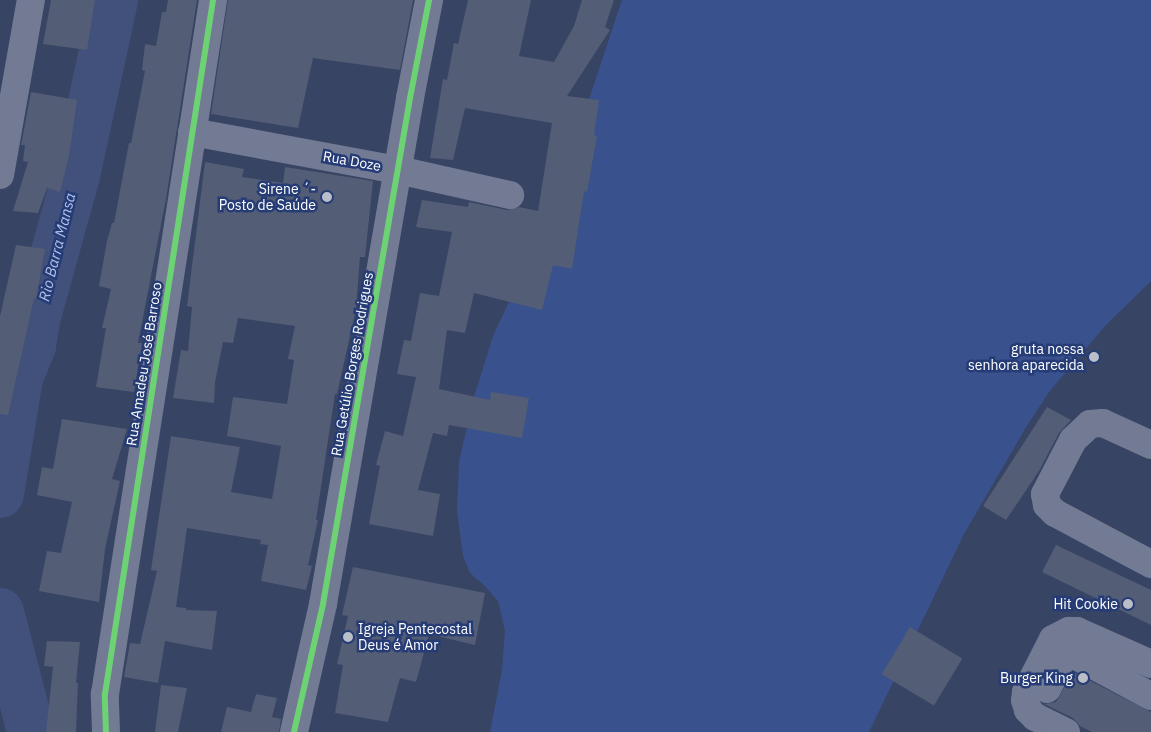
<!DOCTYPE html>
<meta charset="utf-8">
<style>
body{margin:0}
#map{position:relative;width:1151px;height:732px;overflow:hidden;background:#384464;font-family:"IBM Plex Sans",sans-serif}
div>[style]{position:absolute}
.green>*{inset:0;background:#39518d}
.river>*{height:48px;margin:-24px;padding:0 24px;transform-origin:24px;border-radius:24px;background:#41517b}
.building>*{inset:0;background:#535d76;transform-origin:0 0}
.minor>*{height:28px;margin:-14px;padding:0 14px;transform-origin:14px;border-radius:14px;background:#727b93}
.cycleway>*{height:6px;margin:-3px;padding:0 3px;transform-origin:3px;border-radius:3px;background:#6cd273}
.dots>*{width:14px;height:14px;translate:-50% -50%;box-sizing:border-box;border:2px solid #263c76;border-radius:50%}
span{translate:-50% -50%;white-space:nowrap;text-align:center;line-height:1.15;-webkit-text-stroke:5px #263c76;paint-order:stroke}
.street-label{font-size:14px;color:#fff}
.poi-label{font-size:14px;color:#fff}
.right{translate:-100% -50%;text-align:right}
.left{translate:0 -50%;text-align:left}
.water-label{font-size:15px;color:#b2c2ea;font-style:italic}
</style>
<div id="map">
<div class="green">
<i style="clip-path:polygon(622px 0,1151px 0,1151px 281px,1106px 325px,1049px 392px,1025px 429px,964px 534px,869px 732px,490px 732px,502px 670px,505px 631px,498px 601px,485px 586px,470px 573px,463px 556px,457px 511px,459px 462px,473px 400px,493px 336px,554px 205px)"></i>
</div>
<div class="river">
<i style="left:0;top:494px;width:118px;rotate:-80.7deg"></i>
<i style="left:19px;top:378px;width:35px;rotate:-68deg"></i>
<i style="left:32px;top:346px;width:26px;rotate:-81deg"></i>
<i style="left:36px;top:320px;width:149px;rotate:-74.5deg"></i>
<i style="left:76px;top:176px;width:180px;rotate:-77.8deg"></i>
<i style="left:0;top:612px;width:124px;rotate:75.5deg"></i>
</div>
<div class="building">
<i style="clip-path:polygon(51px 0,95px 0,87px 50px,43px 44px)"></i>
<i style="clip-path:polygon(168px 0,197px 0,166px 199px,138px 343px,142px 343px,134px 392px,96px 387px,106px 328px,102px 328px,111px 289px,99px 286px,107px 241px,112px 223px,114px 223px,129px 143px,131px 143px,145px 71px,142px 70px,145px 44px,156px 46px,162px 12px,166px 12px)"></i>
<i style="clip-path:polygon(228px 0,413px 0,400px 70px,313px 58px,298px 128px,211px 114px)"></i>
<i style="clip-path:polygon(468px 0,531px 0,519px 56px,554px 62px,574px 26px,582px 0,614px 0,605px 27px,610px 30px,567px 96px,599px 100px,594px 135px,597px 136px,587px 192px,584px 191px,572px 269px,553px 265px,542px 310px,474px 293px,465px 333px,447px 330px,439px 389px,490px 400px,491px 392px,529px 398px,522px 438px,449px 425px,447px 436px,433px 433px,418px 490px,440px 494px,433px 536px,369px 524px,380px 466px,376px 465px,385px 431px,403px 436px,416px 377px,397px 374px,404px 340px,411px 341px,420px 293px,439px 296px,452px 232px,416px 227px,422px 200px,468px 207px,469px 202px,507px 210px,519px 207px,538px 211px,552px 123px,465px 108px,453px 160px,430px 158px,443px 79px,447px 80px,454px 43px,458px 44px)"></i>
<i style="clip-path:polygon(31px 92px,77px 100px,69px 156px,60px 192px,47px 188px,38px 213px,13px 211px,28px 162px,23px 161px,25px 145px,21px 145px)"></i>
<i style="clip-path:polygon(205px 162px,244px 169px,242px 177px,283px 183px,285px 167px,373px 181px,365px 257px,360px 257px,356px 309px,337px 394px,335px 394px,316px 520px,318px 520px,308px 565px,312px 566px,306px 590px,261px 581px,268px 545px,260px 544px,261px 540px,187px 528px,176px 607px,186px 608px,186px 610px,217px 611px,212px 650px,165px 641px,158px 683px,124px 677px,130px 643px,140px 644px,157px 571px,151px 570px,171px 436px,240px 447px,231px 492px,272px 499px,281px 446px,227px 436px,233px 397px,287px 404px,294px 360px,288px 359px,295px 326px,238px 318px,233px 343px,223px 342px,215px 382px,214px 403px,173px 398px,181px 350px,188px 351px,192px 307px,187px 306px)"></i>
<i style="clip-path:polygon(16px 245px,45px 249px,36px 299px,34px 298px,8px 415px,0 414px,0 316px)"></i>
<i style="clip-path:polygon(1047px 407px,1071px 420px,1059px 433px,1039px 471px,1006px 520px,983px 506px)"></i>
<i style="clip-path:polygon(62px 419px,127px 429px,112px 479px,120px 481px,105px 549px,99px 602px,39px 591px,47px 551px,61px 553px,72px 502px,37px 495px,42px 467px,53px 469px)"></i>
<i style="clip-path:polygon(1056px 545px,1151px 590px,1151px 625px,1042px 572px)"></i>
<i style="clip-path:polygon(353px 567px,485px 593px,475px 645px,429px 634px,416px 682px,400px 678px,388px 722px,335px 713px,343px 665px,337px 664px,348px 616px,342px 615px)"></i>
<i style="left:910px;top:627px;width:61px;height:55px;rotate:31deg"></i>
<i style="clip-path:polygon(47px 641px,80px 642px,76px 683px,78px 683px,76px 732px,46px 732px,53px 667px,44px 666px)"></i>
<i style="clip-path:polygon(1073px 672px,1151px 712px,1151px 732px,1092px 732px,1080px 726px,1073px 718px,1044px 704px,1056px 702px)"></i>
<i style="clip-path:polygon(161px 685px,187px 688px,178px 732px,155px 732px)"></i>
<i style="clip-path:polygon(256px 694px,277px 698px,272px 717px,281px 719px,279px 732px,221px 732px,227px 707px,251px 712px)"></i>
</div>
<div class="minor">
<i style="left:192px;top:132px;width:209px;rotate:10.5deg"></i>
<i style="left:398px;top:170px;width:115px;rotate:12.6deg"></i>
<i style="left:0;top:175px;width:178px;rotate:-80deg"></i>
<i style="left:1151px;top:445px;width:53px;rotate:-155.4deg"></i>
<i style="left:1103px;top:423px;width:13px;rotate:176deg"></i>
<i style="left:1090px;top:424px;width:23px;rotate:137deg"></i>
<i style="left:1073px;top:440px;width:61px;rotate:117.4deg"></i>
<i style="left:1045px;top:494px;width:11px;rotate:80deg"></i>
<i style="left:1047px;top:505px;width:11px;rotate:45deg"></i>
<i style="left:1055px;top:513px;width:109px;rotate:28deg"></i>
<i style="left:1047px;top:689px;width:31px;rotate:-63deg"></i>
<i style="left:1061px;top:661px;width:10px;rotate:-37deg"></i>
<i style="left:1069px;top:655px;width:7px;rotate:8deg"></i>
<i style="left:1076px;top:656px;width:85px;rotate:28.1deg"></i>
<i style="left:106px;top:732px;width:38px;rotate:-92deg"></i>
<i style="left:105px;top:694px;width:702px;rotate:-81.15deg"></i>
<i style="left:294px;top:732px;width:131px;rotate:-77.2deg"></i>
<i style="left:323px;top:604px;width:513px;rotate:-80.24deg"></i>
<i style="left:410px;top:98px;width:100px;rotate:-79deg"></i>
<i style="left:1066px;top:732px;width:34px;rotate:-154deg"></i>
<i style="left:1035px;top:717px;width:10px;rotate:-135deg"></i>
<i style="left:1028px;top:710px;width:10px;rotate:-107deg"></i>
<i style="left:1025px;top:700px;width:8px;rotate:-83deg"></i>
<i style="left:1026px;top:692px;width:59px;rotate:-63deg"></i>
<i style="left:1053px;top:639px;width:18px;rotate:-27deg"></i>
<i style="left:1069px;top:631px;width:8px"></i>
<i style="left:1077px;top:631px;width:81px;rotate:24deg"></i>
</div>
<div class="cycleway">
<i style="left:106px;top:732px;width:38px;rotate:-92deg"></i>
<i style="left:105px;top:694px;width:702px;rotate:-81.15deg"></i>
<i style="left:294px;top:732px;width:131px;rotate:-77.2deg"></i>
<i style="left:323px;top:604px;width:513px;rotate:-80.24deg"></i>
<i style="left:410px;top:98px;width:100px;rotate:-79deg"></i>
</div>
<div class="dots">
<i style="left:327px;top:197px;background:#b9bec9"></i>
<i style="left:1094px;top:357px;background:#b9bec9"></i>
<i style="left:1128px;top:604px;background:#b9bec9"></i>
<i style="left:348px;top:637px;background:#b9bec9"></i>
<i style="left:1083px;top:678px;background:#b9bec9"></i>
</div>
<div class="street-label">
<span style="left:352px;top:161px;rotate:10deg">Rua Doze</span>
<span style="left:144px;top:364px;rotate:-81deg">Rua Amadeu José Barroso</span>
<span style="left:352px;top:364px;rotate:-80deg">Rua Getúlio Borges Rodrigues</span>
</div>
<div class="poi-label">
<span class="right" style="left:316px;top:197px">Sirene ´-<br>Posto de Saúde</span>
<span class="right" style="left:1084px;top:357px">gruta nossa<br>senhora aparecida</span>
<span class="right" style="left:1118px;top:604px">Hit Cookie</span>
<span class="left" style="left:358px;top:637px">Igreja Pentecostal<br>Deus é Amor</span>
<span class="right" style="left:1073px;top:678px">Burger King</span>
</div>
<div class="water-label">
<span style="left:57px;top:247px;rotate:-76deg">Rio Barra Mansa</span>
</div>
</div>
